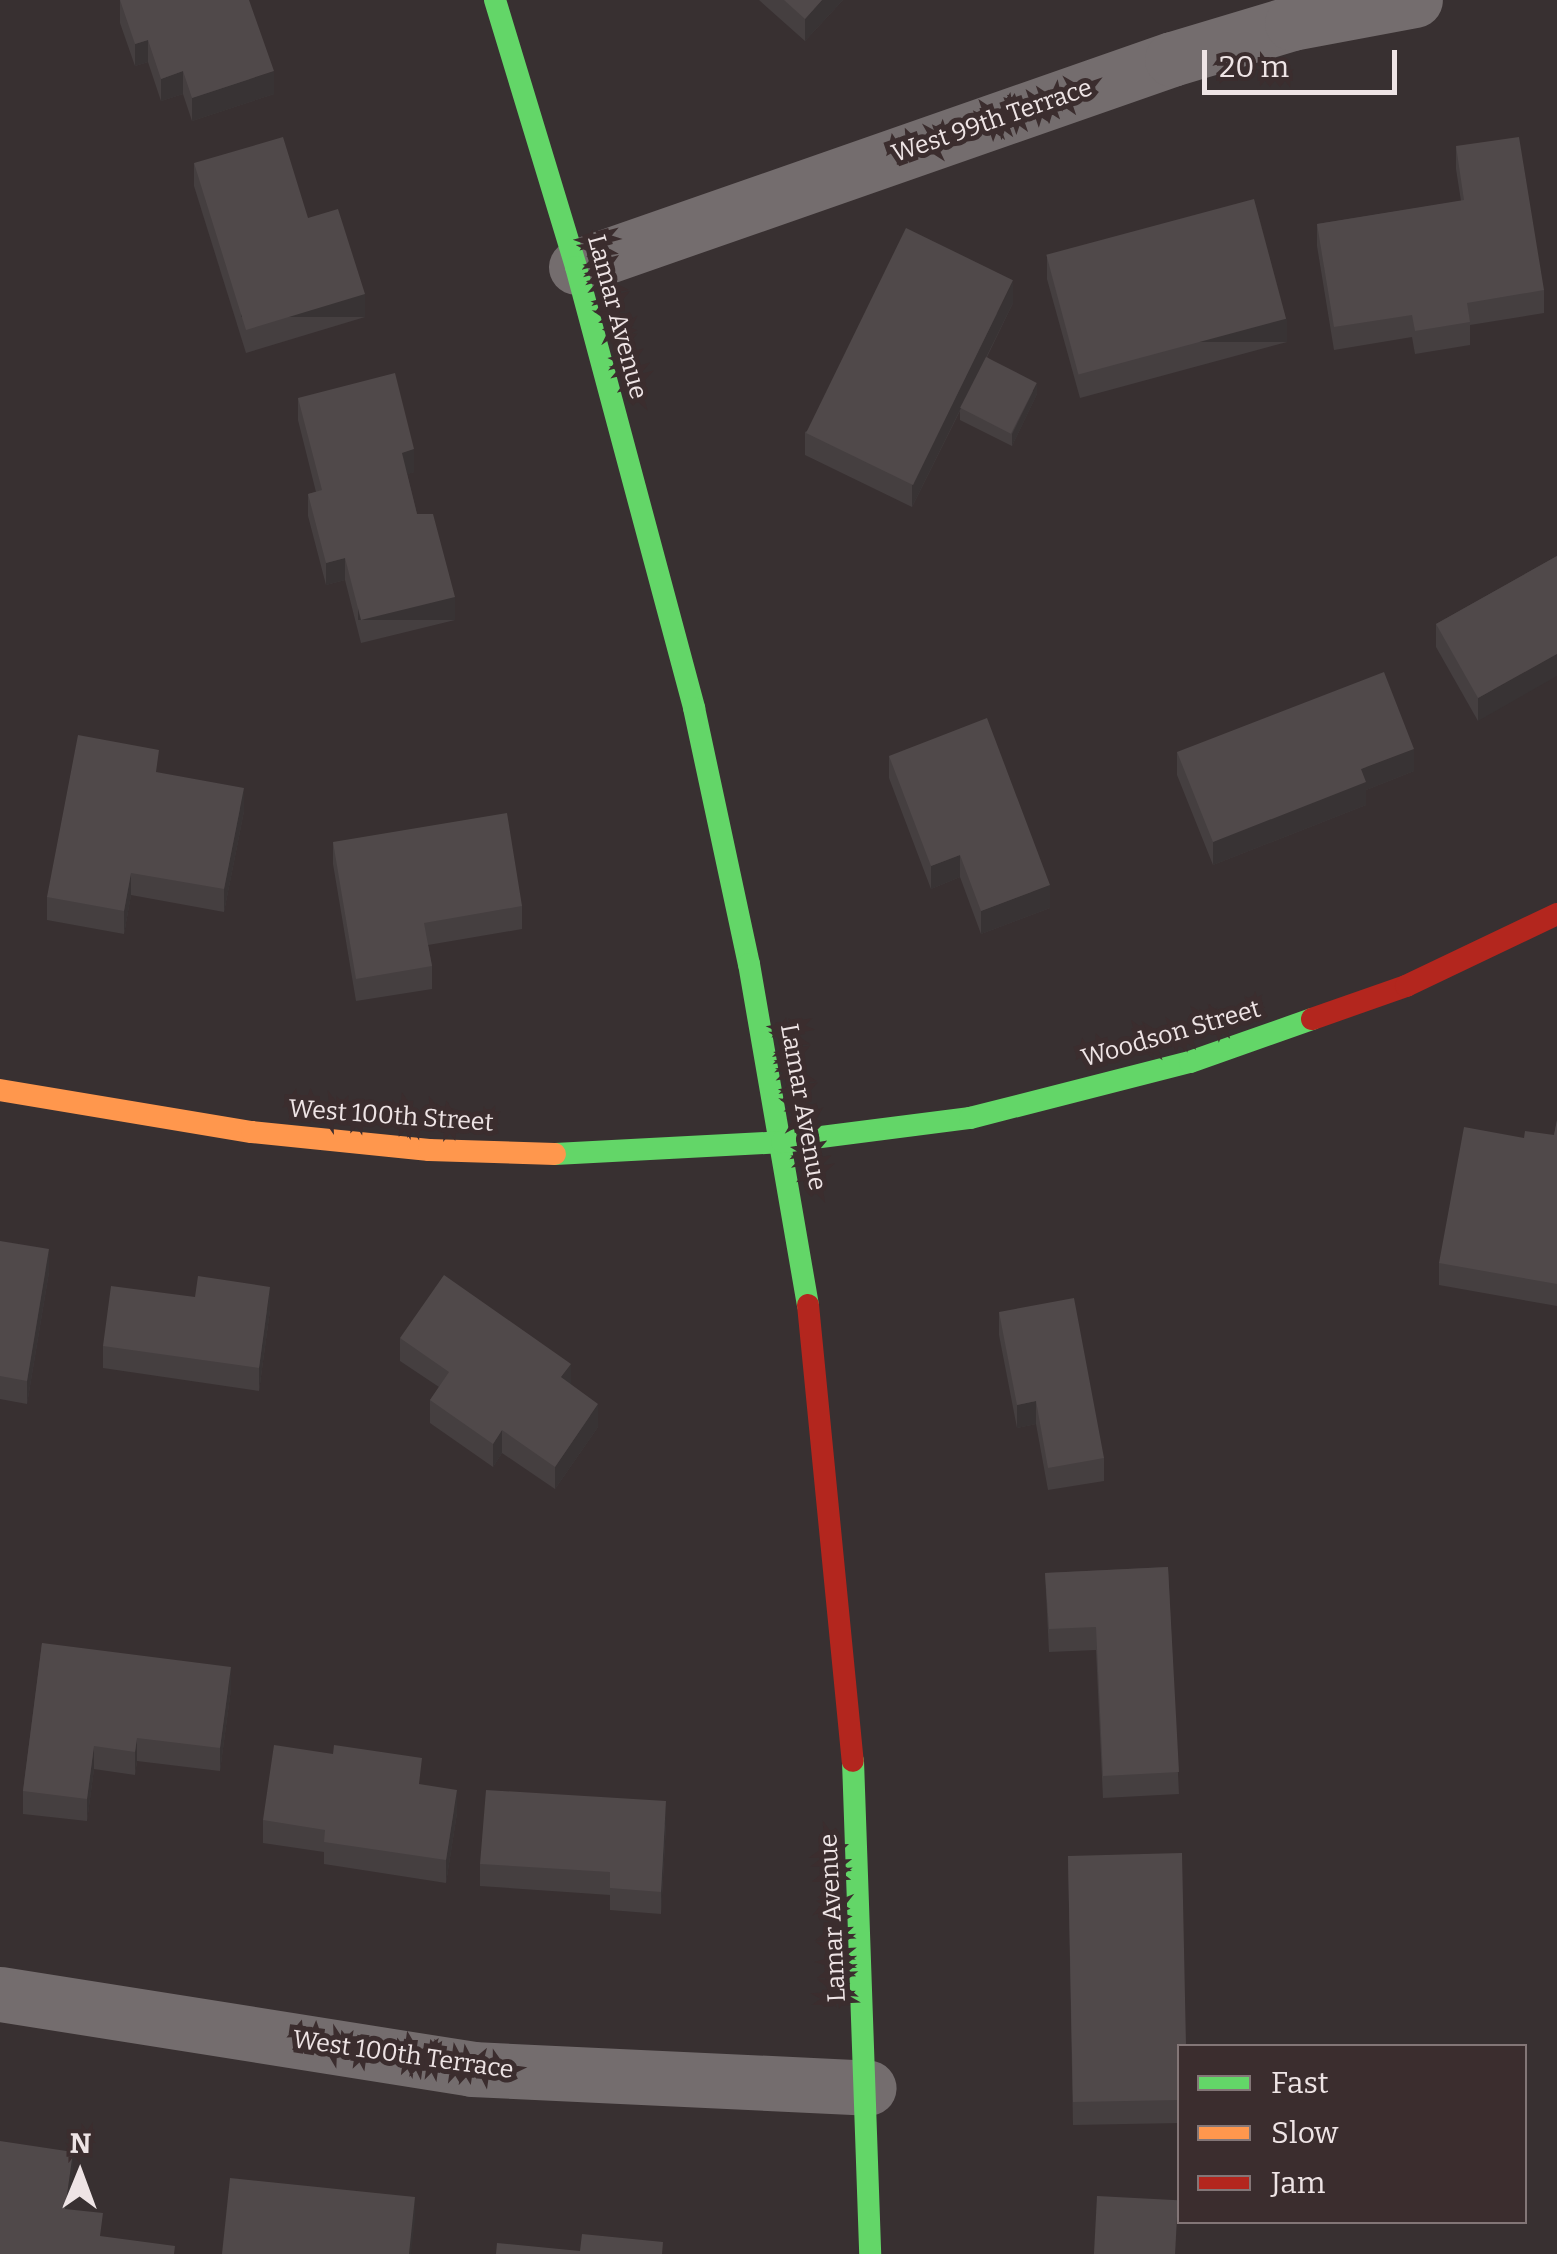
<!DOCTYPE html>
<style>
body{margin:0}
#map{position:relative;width:1557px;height:2254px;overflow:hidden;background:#383031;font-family:Bitter,serif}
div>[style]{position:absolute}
.street>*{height:55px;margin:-27.5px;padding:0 27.5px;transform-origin:27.5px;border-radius:27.5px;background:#746d6e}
.fast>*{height:22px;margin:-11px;padding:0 11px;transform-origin:11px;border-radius:11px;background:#63d668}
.slow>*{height:22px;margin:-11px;padding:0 11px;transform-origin:11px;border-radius:11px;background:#ff974d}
.jam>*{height:22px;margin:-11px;padding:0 11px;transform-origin:11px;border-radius:11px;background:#b3261e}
.wall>*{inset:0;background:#453f40}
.shaded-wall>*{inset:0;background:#383334;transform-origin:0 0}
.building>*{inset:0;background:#50494a;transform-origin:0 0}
span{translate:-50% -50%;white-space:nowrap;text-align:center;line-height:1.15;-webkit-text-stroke:10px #3b2d2e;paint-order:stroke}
.street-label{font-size:25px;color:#eee4e5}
.legend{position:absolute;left:1177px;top:2044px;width:350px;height:180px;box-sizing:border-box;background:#3b2d2e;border:2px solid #837677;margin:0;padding:12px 18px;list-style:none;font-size:30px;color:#eee4e5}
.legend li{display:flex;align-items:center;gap:20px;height:50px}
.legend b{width:50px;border:2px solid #837677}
.north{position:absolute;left:30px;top:2124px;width:100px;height:100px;-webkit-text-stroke:8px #3b2d2e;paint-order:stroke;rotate:1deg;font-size:28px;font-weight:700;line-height:40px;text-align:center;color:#eee4e5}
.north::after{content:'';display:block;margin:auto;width:35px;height:45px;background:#eee4e5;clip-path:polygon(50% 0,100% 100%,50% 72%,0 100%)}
.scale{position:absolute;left:1202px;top:50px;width:195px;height:45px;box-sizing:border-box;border:5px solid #eee4e5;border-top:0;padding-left:12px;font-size:30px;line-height:35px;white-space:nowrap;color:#eee4e5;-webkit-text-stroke:8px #3b2d2e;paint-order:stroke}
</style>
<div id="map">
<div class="street">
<i style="left:576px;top:267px;width:631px;rotate:-19.24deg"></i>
<i style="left:1172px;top:59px;width:125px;rotate:-16.7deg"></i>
<i style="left:1292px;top:23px;width:125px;rotate:-10.6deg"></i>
<i style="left:0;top:1994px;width:478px;rotate:9deg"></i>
<i style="left:472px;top:2069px;width:397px;rotate:2.7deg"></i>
</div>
<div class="fast">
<i style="left:495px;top:0;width:279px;rotate:73.1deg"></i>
<i style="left:576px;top:267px;width:457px;rotate:75deg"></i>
<i style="left:694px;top:708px;width:262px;rotate:77.9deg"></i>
<i style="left:749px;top:964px;width:346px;rotate:80.2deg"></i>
<i style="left:555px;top:1154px;width:227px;rotate:-3deg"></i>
<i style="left:782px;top:1142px;width:190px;rotate:-7.3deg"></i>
<i style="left:970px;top:1118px;width:227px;rotate:-14.3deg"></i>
<i style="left:1190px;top:1062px;width:129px;rotate:-19.4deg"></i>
<i style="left:853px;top:1761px;width:493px;rotate:88deg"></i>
</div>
<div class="slow">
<i style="left:0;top:1090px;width:255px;rotate:9.5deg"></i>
<i style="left:252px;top:1132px;width:178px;rotate:5.8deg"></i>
<i style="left:429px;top:1150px;width:126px;rotate:1.8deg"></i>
</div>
<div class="jam">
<i style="left:1312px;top:1019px;width:100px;rotate:-19.3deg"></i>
<i style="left:1406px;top:986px;width:167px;rotate:-25.5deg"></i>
<i style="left:808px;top:1305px;width:458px;rotate:84.4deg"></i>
</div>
<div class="wall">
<i style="clip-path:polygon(120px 0,274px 94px,192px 121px,183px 94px,161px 101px,148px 62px,135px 66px,120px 23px)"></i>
<i style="clip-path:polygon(759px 0,843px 0,805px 41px)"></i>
<i style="clip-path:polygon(1456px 146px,1544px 290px,1544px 313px,1470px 325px,1470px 345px,1415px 354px,1412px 337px,1334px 350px,1317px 246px,1317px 224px,1461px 201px,1456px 169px)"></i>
<i style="clip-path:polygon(194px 163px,308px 218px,365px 317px,246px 353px,194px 186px)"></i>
<i style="clip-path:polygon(1047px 257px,1287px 342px,1080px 398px,1047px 279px)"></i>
<i style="clip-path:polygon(1013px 303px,987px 357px,1037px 394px,1012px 446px,960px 420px,960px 411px,912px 507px,805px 455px,805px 432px)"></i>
<i style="clip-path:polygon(298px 398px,414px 472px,407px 474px,417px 514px,455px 620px,361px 643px,345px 580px,326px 585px,308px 516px,308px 494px,316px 492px,298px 420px)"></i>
<i style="clip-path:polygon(1557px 556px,1478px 721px,1436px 647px,1436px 624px)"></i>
<i style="clip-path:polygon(1177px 752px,1414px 771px,1366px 790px,1366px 805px,1213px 865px,1177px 775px)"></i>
<i style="clip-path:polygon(889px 756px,1050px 908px,981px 934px,960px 877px,931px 889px,889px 778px)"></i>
<i style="clip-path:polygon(159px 773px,244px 811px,224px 912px,131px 895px,124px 934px,47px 920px,47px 897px)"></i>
<i style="clip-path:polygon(333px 842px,522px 906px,522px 929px,428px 945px,432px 966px,432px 989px,356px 1001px,333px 864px)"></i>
<i style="clip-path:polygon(1557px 1120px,1557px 1306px,1439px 1285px,1439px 1263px,1554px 1135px)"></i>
<i style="clip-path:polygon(0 1241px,49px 1272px,27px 1404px,0 1399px)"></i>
<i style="clip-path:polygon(270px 1310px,259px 1391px,103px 1368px,103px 1346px)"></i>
<i style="clip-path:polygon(999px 1312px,1104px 1458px,1104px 1481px,1048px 1490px,1036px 1424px,1017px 1428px,999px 1335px)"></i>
<i style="clip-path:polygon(400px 1338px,571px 1385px,598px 1427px,555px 1489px,502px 1453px,493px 1467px,430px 1423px,430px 1400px,439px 1387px,400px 1361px)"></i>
<i style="clip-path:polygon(1168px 1567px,1179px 1794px,1103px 1798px,1096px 1650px,1049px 1652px,1045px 1573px)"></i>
<i style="clip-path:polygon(42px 1643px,231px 1689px,220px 1771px,137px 1761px,135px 1775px,94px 1769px,87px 1821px,23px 1814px,23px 1791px)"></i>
<i style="clip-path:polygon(422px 1785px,457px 1813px,446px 1883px,324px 1864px,324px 1852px,263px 1843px,263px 1820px)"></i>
<i style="clip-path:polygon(666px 1824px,661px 1914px,610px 1910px,610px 1895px,480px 1886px,480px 1864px)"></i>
<i style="clip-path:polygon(1068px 1856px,1180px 2046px,1180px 2123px,1073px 2125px)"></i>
</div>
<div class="shaded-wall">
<i style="clip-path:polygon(822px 0,843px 0,805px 41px,805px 19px)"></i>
<i style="clip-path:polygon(148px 40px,148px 62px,135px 66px,135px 44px)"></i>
<i style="clip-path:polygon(183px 71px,183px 94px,161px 101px,161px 79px)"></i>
<i style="clip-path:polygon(274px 71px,274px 94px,192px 121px,192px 98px)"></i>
<i style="clip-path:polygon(1013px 281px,1013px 303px,912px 507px,912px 485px)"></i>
<i style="left:365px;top:294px;width:23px;height:124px;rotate:90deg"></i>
<i style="left:1287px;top:319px;width:23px;height:215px;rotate:90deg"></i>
<i style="clip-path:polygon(1037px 383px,1037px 394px,1012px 446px,1012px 434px)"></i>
<i style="clip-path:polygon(414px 449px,414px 472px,402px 476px,402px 453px)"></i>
<i style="clip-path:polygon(345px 558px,345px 580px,326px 585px,326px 563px)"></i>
<i style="left:455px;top:597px;width:23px;height:97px;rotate:90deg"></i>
<i style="clip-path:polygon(1557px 654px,1557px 676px,1478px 721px,1478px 698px)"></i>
<i style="clip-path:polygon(1414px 749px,1414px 771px,1366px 790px,1366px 805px,1213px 865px,1213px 842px,1361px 769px)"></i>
<i style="clip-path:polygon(244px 788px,244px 811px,224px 912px,224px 889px)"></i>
<i style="clip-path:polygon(960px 855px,960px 877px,931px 889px,931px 866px)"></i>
<i style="clip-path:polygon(131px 873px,131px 895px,124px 934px,124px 911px)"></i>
<i style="clip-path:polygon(1050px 885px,1050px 908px,981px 934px,981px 911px)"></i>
<i style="clip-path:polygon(49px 1249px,49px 1272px,27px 1404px,27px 1381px)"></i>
<i style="clip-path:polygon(270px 1287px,270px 1310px,259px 1391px,259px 1368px)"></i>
<i style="clip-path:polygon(571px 1364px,571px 1386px,561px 1377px)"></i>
<i style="clip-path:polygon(1036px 1401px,1036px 1424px,1017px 1428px,1017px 1405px)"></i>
<i style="clip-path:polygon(598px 1404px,598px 1427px,555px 1489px,555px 1467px)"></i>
<i style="clip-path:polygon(502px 1430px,502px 1453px,493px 1467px,493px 1444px)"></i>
<i style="clip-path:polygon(231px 1667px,231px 1689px,220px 1771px,220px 1748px)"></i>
<i style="clip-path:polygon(137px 1738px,137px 1761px,135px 1775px,135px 1752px)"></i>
<i style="clip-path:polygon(94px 1746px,94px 1769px,87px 1821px,87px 1799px)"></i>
<i style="clip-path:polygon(457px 1790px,457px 1813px,446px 1883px,446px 1860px)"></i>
<i style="clip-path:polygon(666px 1801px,666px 1824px,661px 1914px,661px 1892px)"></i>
<i style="clip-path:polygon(73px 2152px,73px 2174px,65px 2231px,65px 2209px)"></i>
<i style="clip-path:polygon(415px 2197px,415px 2220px,411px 2254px,409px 2254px)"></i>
</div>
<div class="building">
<i style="clip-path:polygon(120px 0,249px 0,274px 71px,192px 98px,183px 71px,161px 79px,148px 40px,135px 44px)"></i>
<i style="clip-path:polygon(784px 0,822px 0,805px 19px)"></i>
<i style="clip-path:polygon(283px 137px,308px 218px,338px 209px,365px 294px,246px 330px,194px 163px)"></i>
<i style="clip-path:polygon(1519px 137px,1544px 290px,1467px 303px,1470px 322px,1415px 331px,1412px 315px,1334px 327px,1317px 224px,1464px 200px,1456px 146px)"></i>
<i style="left:1254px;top:199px;width:124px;height:215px;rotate:75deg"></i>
<i style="left:906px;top:228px;width:119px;height:228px;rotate:26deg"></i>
<i style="left:986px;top:357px;width:57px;height:57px;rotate:27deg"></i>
<i style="clip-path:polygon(395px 373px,414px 449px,402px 453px,417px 514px,433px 514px,455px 597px,361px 620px,345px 558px,326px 563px,308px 494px,322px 490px,298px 398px)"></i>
<i style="clip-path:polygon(1557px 556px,1557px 654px,1478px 698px,1436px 624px)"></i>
<i style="clip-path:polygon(1384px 672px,1414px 749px,1361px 769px,1366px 782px,1213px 842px,1177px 752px)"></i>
<i style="clip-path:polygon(987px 718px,1050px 885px,981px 911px,960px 855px,931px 866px,889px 756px)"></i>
<i style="clip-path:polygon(78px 735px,159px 750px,156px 772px,244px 788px,224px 889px,131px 873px,124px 911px,47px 897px)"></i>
<i style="clip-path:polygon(507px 813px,522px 906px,424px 923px,432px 966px,356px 979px,333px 842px)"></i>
<i style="clip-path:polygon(1557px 1120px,1557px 1284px,1439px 1263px,1464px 1127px,1524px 1138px,1525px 1131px,1554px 1135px)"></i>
<i style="clip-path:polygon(0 1241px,49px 1249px,27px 1381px,0 1376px)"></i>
<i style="clip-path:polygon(444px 1275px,571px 1364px,561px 1377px,598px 1404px,555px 1467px,502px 1430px,493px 1444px,430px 1400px,449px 1372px,400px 1338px)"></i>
<i style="clip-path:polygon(198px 1276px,270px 1287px,259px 1368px,103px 1346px,111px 1286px,195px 1297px)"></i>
<i style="clip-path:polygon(1074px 1298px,1104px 1458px,1048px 1468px,1036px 1401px,1017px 1405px,999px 1312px)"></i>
<i style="clip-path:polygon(1168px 1567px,1179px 1772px,1103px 1776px,1096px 1627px,1049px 1629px,1045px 1573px)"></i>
<i style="clip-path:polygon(42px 1643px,231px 1667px,220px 1748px,137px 1738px,135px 1752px,94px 1746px,87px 1799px,23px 1791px)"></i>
<i style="clip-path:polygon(274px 1745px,333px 1754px,334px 1745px,422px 1758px,419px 1784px,457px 1790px,446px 1860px,324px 1842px,325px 1830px,263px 1820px)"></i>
<i style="clip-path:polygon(486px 1790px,666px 1801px,661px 1892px,610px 1888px,610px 1872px,480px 1864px)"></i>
<i style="clip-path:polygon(1182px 1853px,1186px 2046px,1180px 2046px,1180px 2100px,1073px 2102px,1068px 1856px)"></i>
<i style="clip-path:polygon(0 2141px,73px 2152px,65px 2209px,103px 2213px,100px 2236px,175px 2246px,174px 2254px,0 2254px)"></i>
<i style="clip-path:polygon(230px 2178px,415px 2197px,409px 2254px,222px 2254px)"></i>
<i style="left:1097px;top:2196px;width:81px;height:58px;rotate:3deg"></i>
<i style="clip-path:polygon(582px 2234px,663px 2242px,662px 2254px,496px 2254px,497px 2243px,580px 2251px)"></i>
</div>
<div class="street-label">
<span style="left:992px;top:121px;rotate:-19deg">West 99th Terrace</span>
<span style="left:617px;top:317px;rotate:75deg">Lamar Avenue</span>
<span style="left:1171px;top:1034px;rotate:-16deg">Woodson Street</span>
<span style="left:803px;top:1107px;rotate:80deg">Lamar Avenue</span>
<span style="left:391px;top:1116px;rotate:4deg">West 100th Street</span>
<span style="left:833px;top:1918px;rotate:-93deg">Lamar Avenue</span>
<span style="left:403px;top:2055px;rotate:8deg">West 100th Terrace</span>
</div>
<ul class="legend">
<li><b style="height:12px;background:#63d668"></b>Fast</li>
<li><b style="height:12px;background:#ff974d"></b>Slow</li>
<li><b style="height:12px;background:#b3261e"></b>Jam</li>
</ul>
<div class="north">N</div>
<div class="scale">20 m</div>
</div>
